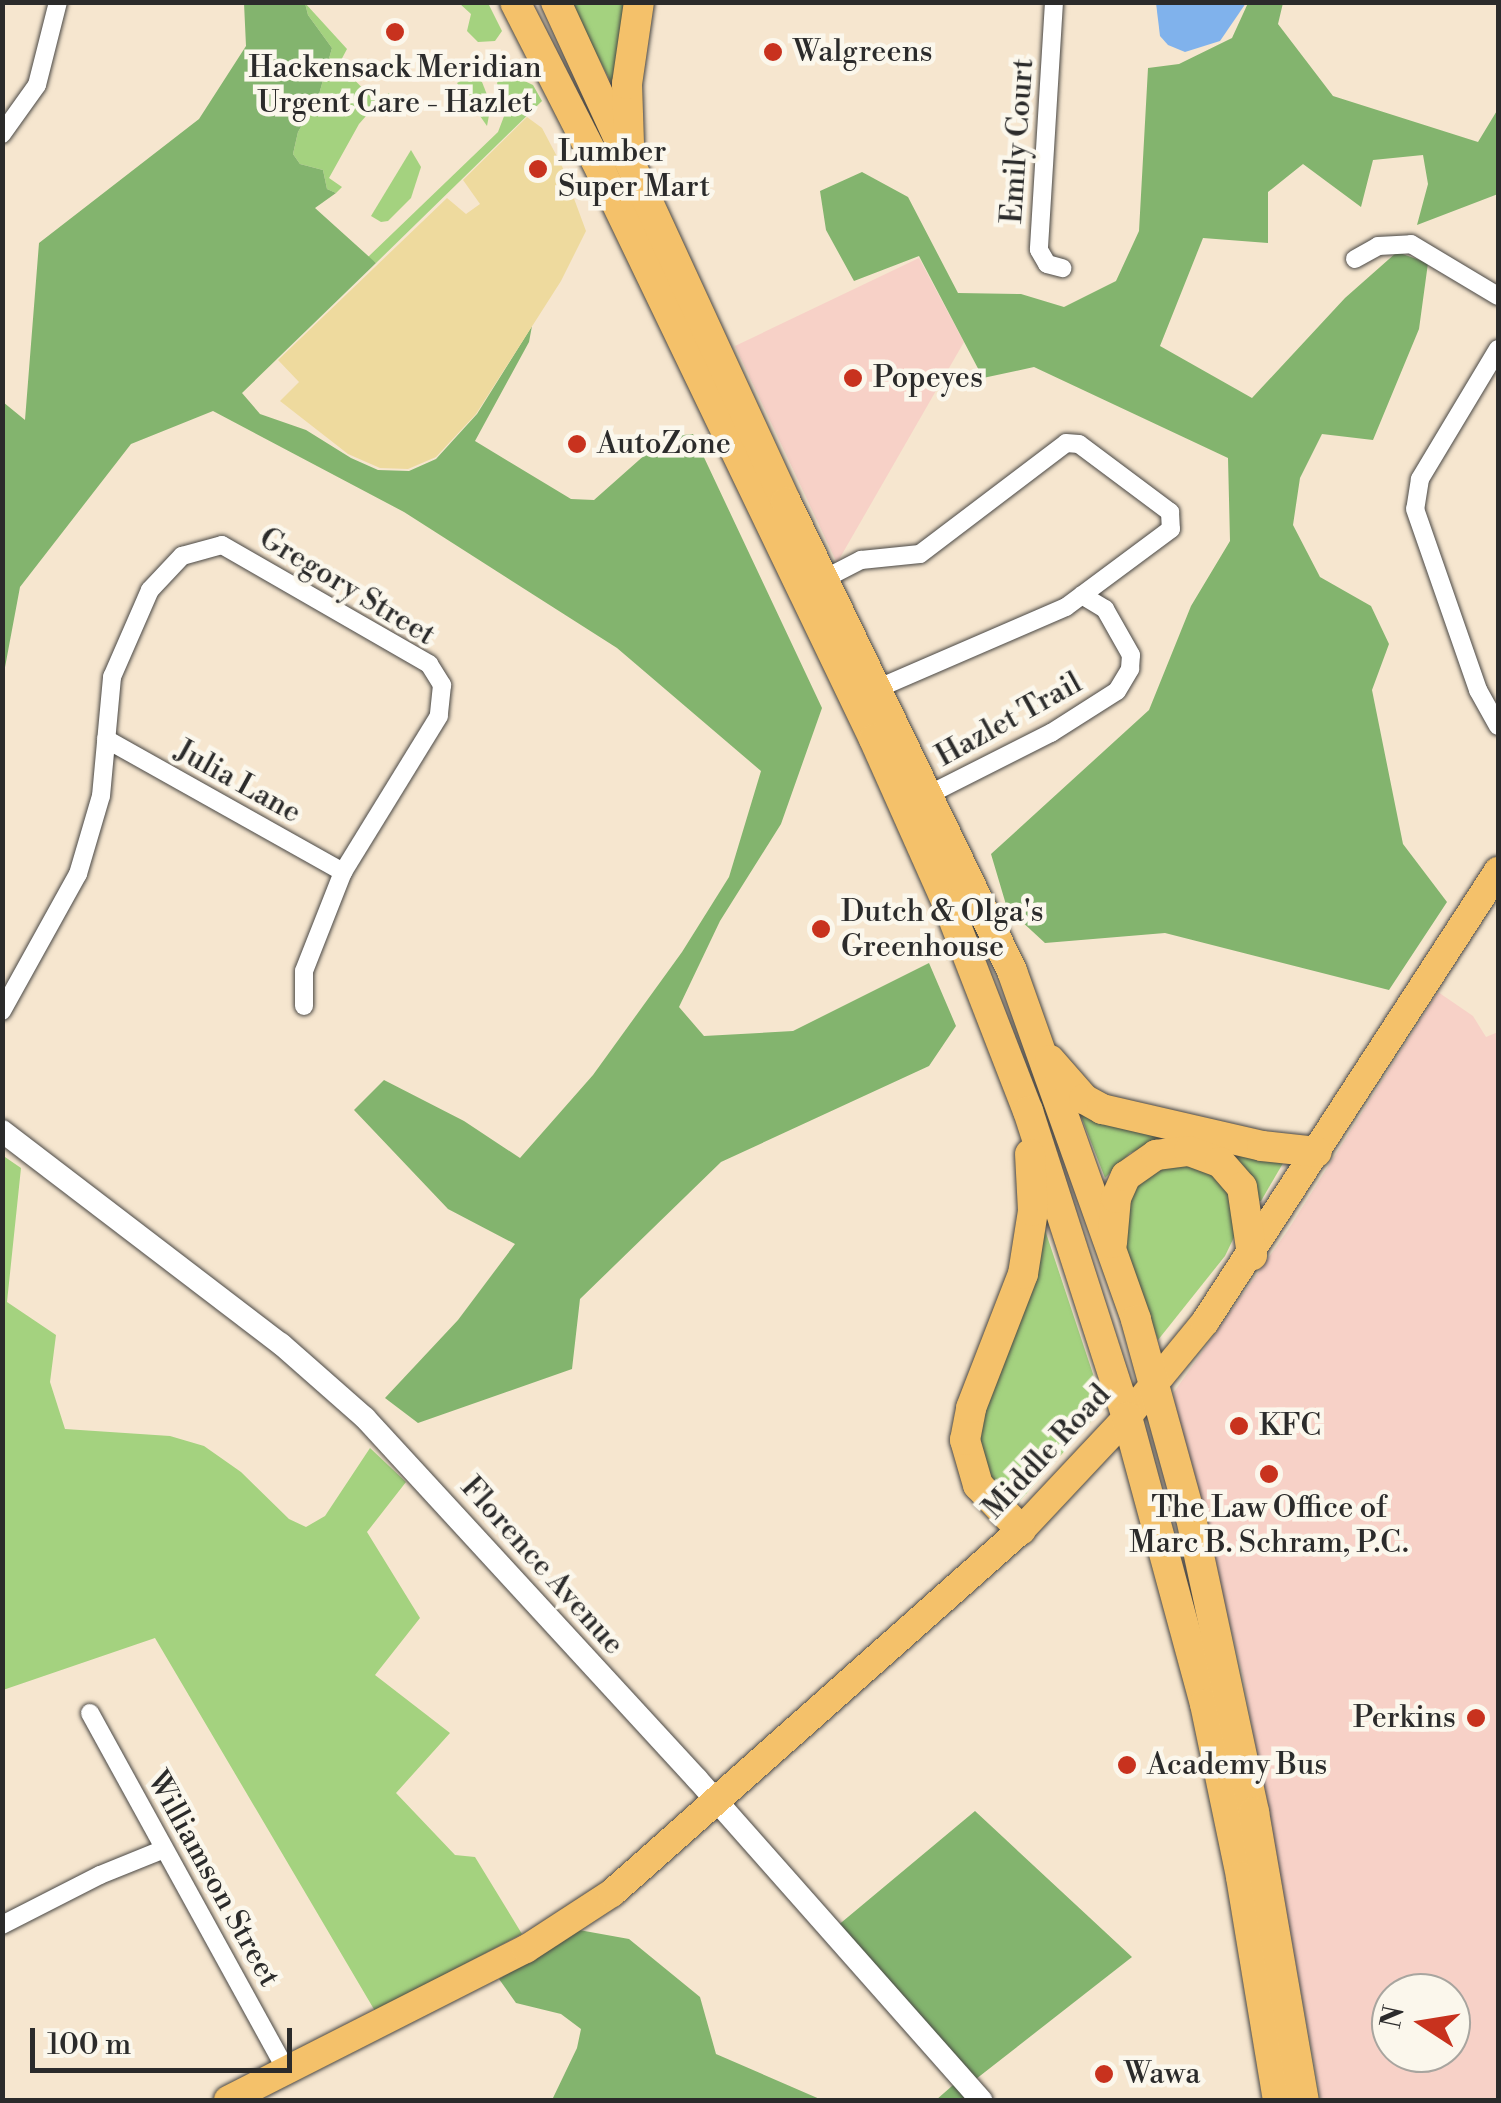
<!DOCTYPE html>
<style>
body{margin:0}
#map{position:relative;width:1501px;height:2103px;overflow:hidden;background:#f6e6cf;font-family:"Libre Bodoni",serif}
div>[style]{position:absolute}
.built>*{inset:0;background:#f7d1c7}
.green>*{inset:0;background:#a4d27f}
.forest>*{inset:0;background:#83b46e}
.sand>*{inset:0;background:#eeda9e}
.water>*{inset:0;background:#80b2ec}
.roads{filter:drop-shadow(0 0 2px #494744) drop-shadow(0 0 2px #494744)}
.minor>*{height:18px;margin:-9px;padding:0 9px;transform-origin:9px;border-radius:9px;background:#fff}
.tertiary>*{height:22px;margin:-11px;padding:0 11px;transform-origin:11px;border-radius:11px;background:#fff}
.primary>*{height:28px;margin:-14px;padding:0 14px;transform-origin:14px;border-radius:14px;background:#f4c16a}
.trunk>*{height:30px;margin:-15px;padding:0 15px;transform-origin:15px;border-radius:15px;background:#f4c16a}
.dots>*{width:28px;height:28px;translate:-50% -50%;box-sizing:border-box;border:5px solid #fbf7ec;border-radius:50%}
span{translate:-50% -50%;white-space:nowrap;text-align:center;line-height:1.15;-webkit-text-stroke:9px #fbf7ec;paint-order:stroke}
.poi-label{font-size:30px;color:#2b2b2b}
.left{translate:0 -50%;text-align:left}
.right{translate:-100% -50%;text-align:right}
.street-label{font-size:30px;color:#2b2b2b}
.frame{position:absolute;inset:0;border:5px solid #2b2b2b;pointer-events:none}
.north{position:absolute;left:1371px;top:1973px;width:100px;height:100px;box-sizing:border-box;background:#fbf7ec;border:2px solid #a8a59f;border-radius:50%;rotate:282deg;font-size:28px;font-weight:700;line-height:40px;text-align:center;color:#2b2b2b}
.north::after{content:'';display:block;margin:auto;width:35px;height:45px;background:#c8321e;clip-path:polygon(50% 0,100% 100%,50% 72%,0 100%)}
.scale{position:absolute;left:30px;top:2028px;width:262px;height:45px;box-sizing:border-box;border:5px solid #2b2b2b;border-top:0;padding-left:12px;font-size:30px;line-height:35px;white-space:nowrap;color:#2b2b2b;-webkit-text-stroke:8px #fbf7ec;paint-order:stroke}
</style>
<div id="map">
<div class="built">
<i style="clip-path:polygon(919px 258px,964px 342px,837px 563px,735px 346px)"></i>
<i style="clip-path:polygon(evenodd,1438px 992px,1473px 1016px,1486px 1037px,1498px 1032px,1498px 2100px,1321px 2100px,1242px 1672px,1175px 1409px,1174px 1392px,1288px 1230px,1438px 992px,1391px 1993px,1451px 1993px,1451px 2053px,1391px 2053px,1391px 1993px)"></i>
</div>
<div class="green">
<i style="clip-path:polygon(305px 3px,347px 49px,339px 64px,377px 103px,389px 93px,394px 100px,385px 116px,373px 108px,359px 124px,329px 178px,342px 187px,336px 193px,327px 189px,323px 170px,300px 164px,293px 154px,298px 132px,318px 98px,332px 48px,308px 15px)"></i>
<i style="clip-path:polygon(459px 3px,488px 3px,502px 31px,495px 41px,478px 42px,467px 31px,471px 14px)"></i>
<i style="clip-path:polygon(570px 3px,630px 3px,614px 88px)"></i>
<i style="clip-path:polygon(471px 75px,482px 82px,491px 105px,487px 126px,457px 83px)"></i>
<i style="clip-path:polygon(514px 76px,533px 85px,542px 101px,376px 263px,368px 257px,498px 132px,506px 111px,497px 83px,500px 78px)"></i>
<i style="clip-path:polygon(411px 150px,421px 167px,411px 198px,388px 221px,381px 222px,371px 216px)"></i>
<i style="clip-path:polygon(1077px 1106px,1168px 1139px,1130px 1153px,1105px 1178px)"></i>
<i style="clip-path:polygon(1222px 1147px,1286px 1158px,1261px 1201px,1253px 1200px)"></i>
<i style="clip-path:polygon(2px 1155px,21px 1168px,7px 1302px,56px 1335px,50px 1382px,65px 1429px,170px 1436px,204px 1446px,241px 1472px,289px 1519px,306px 1527px,325px 1516px,370px 1448px,406px 1482px,367px 1532px,420px 1618px,375px 1675px,450px 1733px,396px 1793px,455px 1855px,475px 1857px,522px 1934px,375px 2011px,155px 1638px,3px 1690px)"></i>
<i style="clip-path:polygon(1190px 1159px,1227px 1182px,1238px 1229px,1225px 1256px,1158px 1340px,1123px 1242px,1121px 1202px,1145px 1169px)"></i>
<i style="clip-path:polygon(1043px 1224px,1104px 1407px,1017px 1504px,987px 1482px,975px 1416px)"></i>
</div>
<div class="forest">
<i style="clip-path:polygon(244px 3px,305px 3px,308px 15px,332px 48px,318px 98px,298px 132px,293px 154px,300px 164px,323px 170px,327px 189px,336px 193px,315px 208px,376px 263px,242px 393px,260px 414px,306px 430px,351px 458px,378px 470px,409px 471px,436px 459px,477px 414px,532px 326px,529px 342px,475px 441px,571px 499px,594px 500px,665px 437px,693px 434px,822px 708px,781px 824px,720px 921px,679px 1007px,704px 1036px,793px 1031px,929px 963px,956px 1026px,929px 1066px,721px 1162px,580px 1299px,572px 1369px,418px 1423px,385px 1398px,458px 1320px,515px 1244px,448px 1209px,354px 1110px,384px 1080px,464px 1121px,520px 1158px,593px 1075px,682px 952px,729px 877px,761px 771px,617px 648px,404px 512px,213px 411px,131px 444px,20px 587px,3px 678px,3px 402px,25px 420px,39px 243px,199px 119px,246px 46px)"></i>
<i style="clip-path:polygon(1248px 3px,1283px 3px,1278px 24px,1333px 96px,1478px 142px,1498px 109px,1498px 194px,1417px 225px,1428px 184px,1423px 155px,1373px 160px,1361px 207px,1303px 164px,1268px 192px,1268px 243px,1203px 238px,1160px 346px,1252px 398px,1345px 298px,1397px 252px,1428px 263px,1419px 329px,1373px 440px,1322px 434px,1300px 478px,1293px 525px,1320px 577px,1371px 606px,1389px 644px,1372px 690px,1403px 844px,1447px 902px,1389px 990px,1165px 933px,1045px 943px,1007px 908px,991px 854px,1149px 710px,1191px 606px,1230px 541px,1228px 458px,1034px 367px,983px 378px,919px 256px,854px 281px,826px 230px,820px 191px,862px 172px,908px 197px,958px 293px,1021px 294px,1064px 307px,1116px 281px,1139px 231px,1148px 68px,1179px 64px,1232px 38px)"></i>
<i style="clip-path:polygon(975px 1811px,1132px 1957px,976px 2079px,990px 2100px,936px 2100px,960px 2079px,830px 1932px)"></i>
<i style="clip-path:polygon(579px 1930px,629px 1939px,700px 1997px,716px 2054px,822px 2100px,552px 2100px,577px 2048px,581px 2029px,561px 2014px,516px 2003px,499px 1979px)"></i>
</div>
<div class="sand">
<i style="clip-path:polygon(527px 117px,542px 128px,562px 166px,586px 231px,561px 281px,476px 414px,436px 457px,408px 469px,380px 468px,348px 454px,280px 401px,299px 382px,278px 360px,447px 198px,466px 214px,480px 204px,463px 180px)"></i>
</div>
<div class="water">
<i style="clip-path:polygon(1156px 3px,1156px 2px,1246px 3px,1220px 41px,1185px 52px,1168px 45px,1160px 36px)"></i>
</div>
<div class="roads">
<div class="minor">
<i style="left:1054px;top:2px;width:248px;rotate:93.5deg"></i>
<i style="left:1039px;top:250px;width:16px;rotate:60deg"></i>
<i style="left:1047px;top:264px;width:16px;rotate:15deg"></i>
<i style="left:2px;top:134px;width:60px;rotate:-54.5deg"></i>
<i style="left:37px;top:85px;width:86px;rotate:-75.8deg"></i>
<i style="left:1355px;top:259px;width:26px;rotate:-29deg"></i>
<i style="left:1378px;top:246px;width:33px;rotate:-3deg"></i>
<i style="left:1411px;top:244px;width:101px;rotate:30.9deg"></i>
<i style="left:1498px;top:349px;width:152px;rotate:121deg"></i>
<i style="left:1420px;top:479px;width:30px;rotate:99deg"></i>
<i style="left:1415px;top:509px;width:192px;rotate:70.8deg"></i>
<i style="left:1478px;top:690px;width:41px;rotate:60.9deg"></i>
<i style="left:824px;top:579px;width:42px;rotate:-27.2deg"></i>
<i style="left:861px;top:560px;width:59px;rotate:-5.8deg"></i>
<i style="left:920px;top:554px;width:183px;rotate:-37.2deg"></i>
<i style="left:1066px;top:443px;width:13px;rotate:4deg"></i>
<i style="left:1079px;top:444px;width:114px;rotate:36.8deg"></i>
<i style="left:1170px;top:512px;width:17px;rotate:87deg"></i>
<i style="left:1171px;top:529px;width:131px;rotate:143.4deg"></i>
<i style="left:1066px;top:607px;width:204px;rotate:156.6deg"></i>
<i style="left:106px;top:739px;width:272px;rotate:29.3deg"></i>
<i style="left:928px;top:795px;width:138px;rotate:-26.8deg"></i>
<i style="left:1051px;top:733px;width:78px;rotate:-32.5deg"></i>
<i style="left:1117px;top:691px;width:26px;rotate:-59deg"></i>
<i style="left:1130px;top:669px;width:14px;rotate:-86deg"></i>
<i style="left:1131px;top:655px;width:53px;rotate:-119.5deg"></i>
<i style="left:1105px;top:609px;width:27px;rotate:-149deg"></i>
<i style="left:2px;top:1011px;width:157px;rotate:-61deg"></i>
<i style="left:78px;top:874px;width:81px;rotate:-73.6deg"></i>
<i style="left:101px;top:796px;width:120px;rotate:-84.7deg"></i>
<i style="left:112px;top:677px;width:95px;rotate:-66.4deg"></i>
<i style="left:150px;top:590px;width:47px;rotate:-46.7deg"></i>
<i style="left:182px;top:556px;width:41px;rotate:-15.4deg"></i>
<i style="left:222px;top:545px;width:239px;rotate:29.9deg"></i>
<i style="left:429px;top:664px;width:25px;rotate:58deg"></i>
<i style="left:442px;top:685px;width:31px;rotate:96deg"></i>
<i style="left:439px;top:716px;width:183px;rotate:121.6deg"></i>
<i style="left:343px;top:872px;width:106px;rotate:111.5deg"></i>
<i style="left:304px;top:971px;width:35px;rotate:90deg"></i>
<i style="left:90px;top:1713px;width:409px;rotate:61.2deg"></i>
<i style="left:2px;top:1925px;width:110px;rotate:-27deg"></i>
<i style="left:100px;top:1875px;width:69px;rotate:-22.1deg"></i>
</div>
<div class="tertiary">
<i style="left:2px;top:1131px;width:351px;rotate:37.4deg"></i>
<i style="left:281px;top:1344px;width:112px;rotate:41.4deg"></i>
<i style="left:365px;top:1418px;width:490px;rotate:47.4deg"></i>
<i style="left:697px;top:1779px;width:429px;rotate:48.5deg"></i>
</div>
<div class="primary">
<i style="left:228px;top:2100px;width:334px;rotate:-26.9deg"></i>
<i style="left:526px;top:1949px;width:103px;rotate:-33.1deg"></i>
<i style="left:612px;top:1893px;width:547px;rotate:-41.59deg"></i>
<i style="left:1021px;top:1530px;width:155px;rotate:-46.8deg"></i>
<i style="left:1127px;top:1417px;width:123px;rotate:-50.6deg"></i>
<i style="left:1205px;top:1322px;width:538px;rotate:-56.99deg"></i>
</div>
<div class="trunk">
<i style="left:515px;top:2px;width:190px;rotate:63deg"></i>
<i style="left:601px;top:171px;width:630px;rotate:64.33deg"></i>
<i style="left:874px;top:739px;width:182px;rotate:66deg"></i>
<i style="left:948px;top:905px;width:221px;rotate:68.8deg"></i>
<i style="left:1028px;top:1111px;width:322px;rotate:72.1deg"></i>
<i style="left:1127px;top:1417px;width:297px;rotate:74.8deg"></i>
<i style="left:1205px;top:1704px;width:177px;rotate:78.2deg"></i>
<i style="left:1241px;top:1877px;width:226px;rotate:80.6deg"></i>
<i style="left:556px;top:2px;width:550px;rotate:65.3deg"></i>
<i style="left:786px;top:502px;width:521px;rotate:64.27deg"></i>
<i style="left:1012px;top:971px;width:370px;rotate:70.4deg"></i>
<i style="left:1136px;top:1320px;width:205px;rotate:74.5deg"></i>
<i style="left:1191px;top:1518px;width:301px;rotate:77.9deg"></i>
<i style="left:1254px;top:1812px;width:292px;rotate:80.2deg"></i>
<i style="left:629px;top:144px;width:60px;rotate:-91.9deg"></i>
<i style="left:627px;top:84px;width:83px;rotate:-81.7deg"></i>
<i style="left:1050px;top:1060px;width:52px;rotate:48.9deg"></i>
<i style="left:1084px;top:1099px;width:21px;rotate:29deg"></i>
<i style="left:1102px;top:1109px;width:164px;rotate:13deg"></i>
<i style="left:1262px;top:1146px;width:55px;rotate:6.2deg"></i>
<i style="left:1112px;top:1243px;width:45px;rotate:-84.9deg"></i>
<i style="left:1116px;top:1198px;width:24px;rotate:-66deg"></i>
<i style="left:1126px;top:1176px;width:37px;rotate:-35deg"></i>
<i style="left:1156px;top:1155px;width:33px;rotate:-7deg"></i>
<i style="left:1189px;top:1151px;width:33px;rotate:20deg"></i>
<i style="left:1220px;top:1162px;width:33px;rotate:49deg"></i>
<i style="left:1242px;top:1187px;width:69px;rotate:81.6deg"></i>
<i style="left:1021px;top:1530px;width:62px;rotate:-133.7deg"></i>
<i style="left:978px;top:1485px;width:47px;rotate:-106.1deg"></i>
<i style="left:965px;top:1440px;width:33px;rotate:-79deg"></i>
<i style="left:971px;top:1408px;width:144px;rotate:-68.8deg"></i>
<i style="left:1023px;top:1274px;width:64px;rotate:-81deg"></i>
<i style="left:1033px;top:1211px;width:57px;rotate:-93deg"></i>
</div>
</div>
<div class="dots">
<i style="left:395px;top:32px;background:#c8321e"></i>
<i style="left:773px;top:52px;background:#c8321e"></i>
<i style="left:538px;top:169px;background:#c8321e"></i>
<i style="left:853px;top:378px;background:#c8321e"></i>
<i style="left:577px;top:444px;background:#c8321e"></i>
<i style="left:821px;top:929px;background:#c8321e"></i>
<i style="left:1239px;top:1426px;background:#c8321e"></i>
<i style="left:1269px;top:1474px;background:#c8321e"></i>
<i style="left:1476px;top:1718px;background:#c8321e"></i>
<i style="left:1127px;top:1765px;background:#c8321e"></i>
<i style="left:1104px;top:2074px;background:#c8321e"></i>
</div>
<div class="poi-label">
<span class="left" style="left:793px;top:52px">Walgreens</span>
<span style="left:395px;top:85px">Hackensack Meridian<br>Urgent Care - Hazlet</span>
<span class="left" style="left:558px;top:169px">Lumber<br>Super Mart</span>
<span class="left" style="left:873px;top:378px">Popeyes</span>
<span class="left" style="left:597px;top:444px">AutoZone</span>
<span class="left" style="left:841px;top:929px">Dutch &amp; Olga's<br>Greenhouse</span>
<span class="left" style="left:1259px;top:1426px">KFC</span>
<span style="left:1269px;top:1525px">The Law Office of<br>Marc B. Schram, P.C.</span>
<span class="right" style="left:1456px;top:1718px">Perkins</span>
<span class="left" style="left:1147px;top:1765px">Academy Bus</span>
<span class="left" style="left:1124px;top:2074px">Wawa</span>
</div>
<div class="street-label">
<span style="left:1018px;top:141px;rotate:-86deg">Emily Court</span>
<span style="left:347px;top:587px;rotate:31deg">Gregory Street</span>
<span style="left:1009px;top:720px;rotate:-29deg">Hazlet Trail</span>
<span style="left:238px;top:782px;rotate:29deg">Julia Lane</span>
<span style="left:1047px;top:1452px;rotate:-47deg">Middle Road</span>
<span style="left:542px;top:1566px;rotate:48deg">Florence Avenue</span>
<span style="left:213px;top:1879px;rotate:61deg">Williamson Street</span>
</div>
<div class="frame"></div>
<div class="north">N</div>
<div class="scale">100 m</div>
</div>
